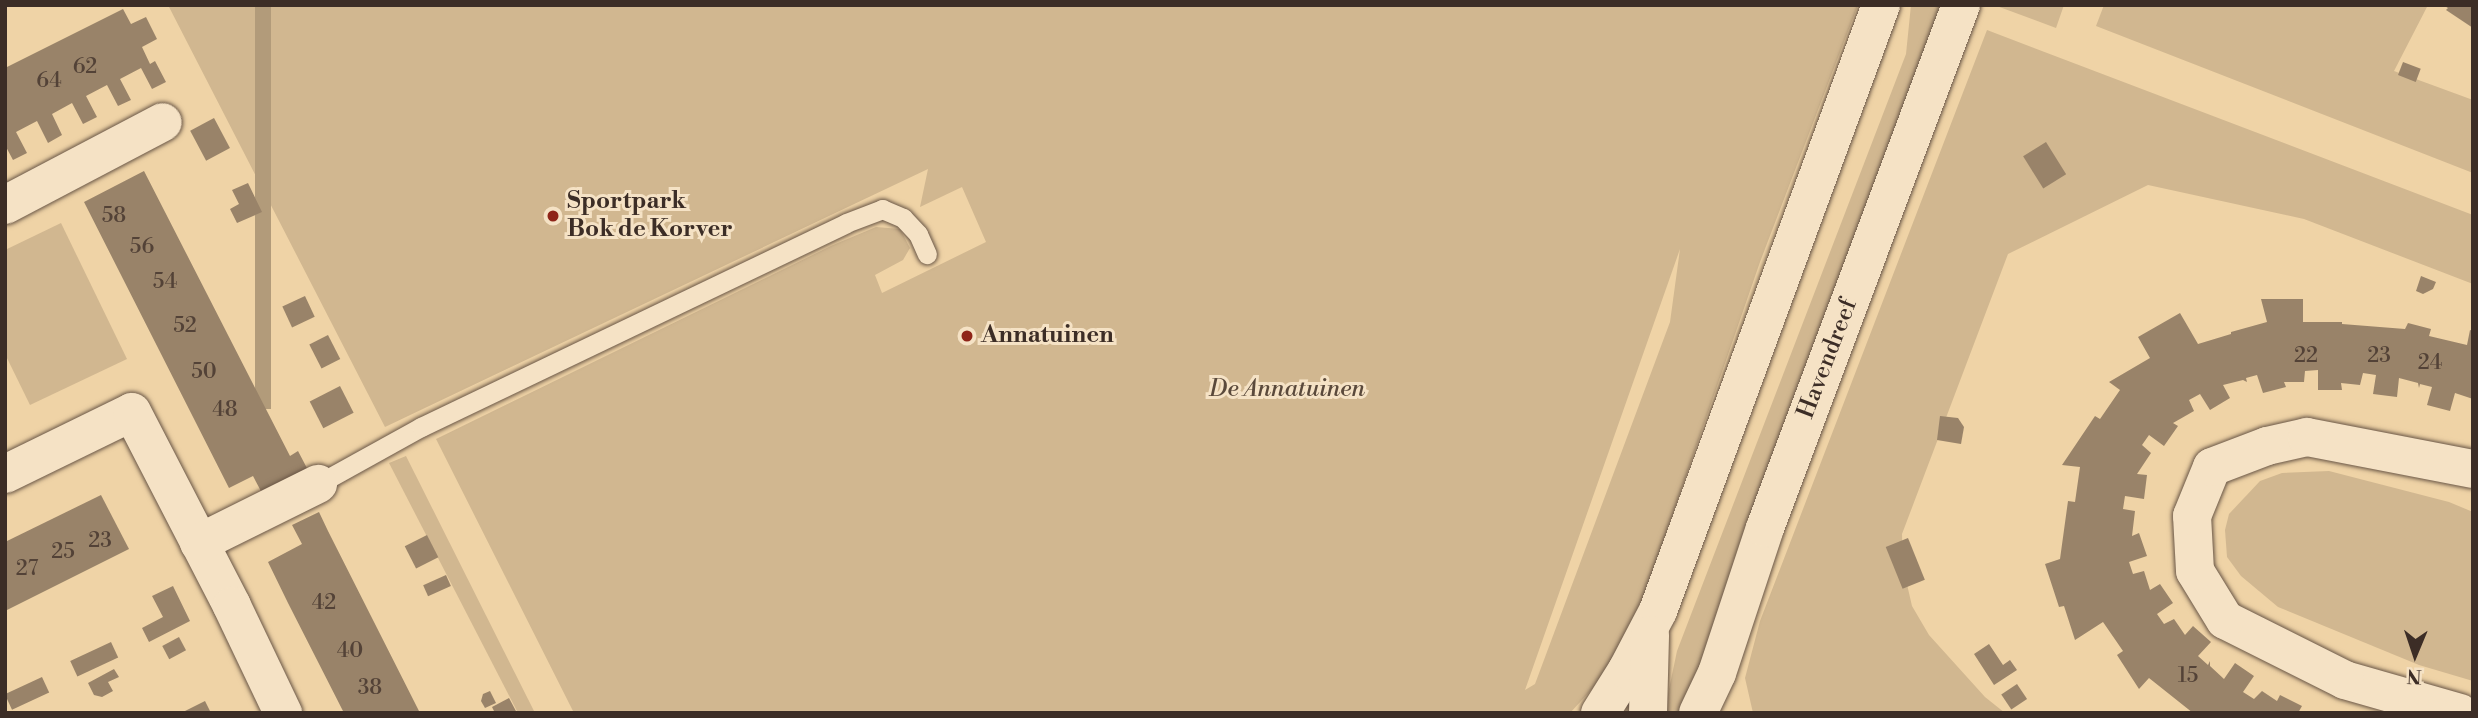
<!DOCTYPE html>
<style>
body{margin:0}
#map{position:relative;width:2478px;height:718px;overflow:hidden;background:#efd3a6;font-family:"Libre Bodoni",serif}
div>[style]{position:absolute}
.green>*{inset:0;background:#d1b790}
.water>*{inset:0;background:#b29b7a;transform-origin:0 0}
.building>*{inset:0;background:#998369;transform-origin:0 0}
.roads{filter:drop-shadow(0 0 2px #695646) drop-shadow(0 0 2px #695646)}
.lane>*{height:19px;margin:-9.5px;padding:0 9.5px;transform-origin:9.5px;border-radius:9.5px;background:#f5e2c5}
.street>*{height:38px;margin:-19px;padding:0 19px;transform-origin:19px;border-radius:19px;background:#f5e2c5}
.secondary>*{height:38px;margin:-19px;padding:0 19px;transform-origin:19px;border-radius:19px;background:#f5e2c5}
.dots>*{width:19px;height:19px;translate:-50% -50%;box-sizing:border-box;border:4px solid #f5e2c5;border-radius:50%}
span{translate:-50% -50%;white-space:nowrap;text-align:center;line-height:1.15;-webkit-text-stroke:6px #f5e2c5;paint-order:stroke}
.number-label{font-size:21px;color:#534237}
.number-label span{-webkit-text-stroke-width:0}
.poi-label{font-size:24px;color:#3c2d26;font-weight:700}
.left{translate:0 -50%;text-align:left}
.street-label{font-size:24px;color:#3c2d26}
.park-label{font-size:24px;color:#5a493b;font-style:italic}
.frame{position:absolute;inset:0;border:7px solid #3c2d26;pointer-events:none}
.north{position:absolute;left:2380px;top:620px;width:70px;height:70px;-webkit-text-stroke:5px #f5e2c5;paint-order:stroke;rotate:182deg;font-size:19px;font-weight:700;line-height:28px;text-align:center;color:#3c2d26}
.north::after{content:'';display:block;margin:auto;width:24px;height:32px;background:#3c2d26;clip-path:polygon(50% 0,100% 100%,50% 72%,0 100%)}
</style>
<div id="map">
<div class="green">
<i style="clip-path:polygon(evenodd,168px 5px,1858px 5px,1760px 262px,1632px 632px,1592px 689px,1570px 713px,574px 713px,436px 439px,833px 245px,876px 227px,900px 229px,910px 248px,903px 260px,875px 275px,882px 293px,986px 242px,962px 187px,920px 207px,928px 169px,385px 427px,168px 5px,1680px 249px,1670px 322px,1535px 684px,1525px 690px,1680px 249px)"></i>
<i style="clip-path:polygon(1911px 5px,1941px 5px,1688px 697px,1677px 713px,1664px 713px,1677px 651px,1906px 54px)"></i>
<i style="clip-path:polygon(1994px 5px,2064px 5px,2056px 28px)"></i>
<i style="clip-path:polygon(2104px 5px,2428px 5px,2394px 71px,2473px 100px,2473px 173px,2096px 26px)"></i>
<i style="clip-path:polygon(1987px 30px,2473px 215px,2473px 284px,2304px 219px,2148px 185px,2008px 254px,1902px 534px,1903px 567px,1912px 606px,1929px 635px,1985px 697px,2005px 713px,1753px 713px,1745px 678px,1760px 621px)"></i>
<i style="clip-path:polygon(61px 223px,127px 359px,30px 405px,5px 354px,5px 250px)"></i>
<i style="clip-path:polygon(406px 456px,535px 713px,518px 713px,389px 463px)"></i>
<i style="clip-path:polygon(2329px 471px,2449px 502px,2473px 512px,2473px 681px,2419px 665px,2278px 607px,2241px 576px,2227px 557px,2225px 530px,2229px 514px,2260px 481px,2282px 473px)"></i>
</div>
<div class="water">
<i style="left:255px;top:5px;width:16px;height:404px"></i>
</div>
<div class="building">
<i style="clip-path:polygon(2443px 5px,2473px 5px,2473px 28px,2446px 10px,2448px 8px)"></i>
<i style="clip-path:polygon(123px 9px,131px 24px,146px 17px,157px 39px,142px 47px,150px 64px,155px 61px,166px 82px,152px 89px,141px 68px,120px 79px,131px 100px,118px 106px,107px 85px,86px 96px,97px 117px,83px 124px,72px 103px,52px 114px,62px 135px,48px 143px,37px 121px,16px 132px,27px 153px,13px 160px,5px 145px,5px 68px)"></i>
<i style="left:2403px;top:62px;width:19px;height:14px;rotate:21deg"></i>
<i style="left:214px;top:118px;width:34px;height:27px;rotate:62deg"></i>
<i style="left:2046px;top:142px;width:38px;height:27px;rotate:58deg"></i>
<i style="clip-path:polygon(144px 171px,290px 456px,298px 451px,309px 472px,263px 495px,253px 476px,229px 488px,84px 202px)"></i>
<i style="clip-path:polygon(248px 183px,262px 212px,237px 223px,230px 209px,239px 204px,232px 190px)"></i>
<i style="clip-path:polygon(2421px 276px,2436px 282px,2433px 289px,2423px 294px,2416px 291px)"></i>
<i style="left:305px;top:296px;width:23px;height:25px;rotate:65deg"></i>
<i style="clip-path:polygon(2261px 299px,2303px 299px,2303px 322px,2342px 322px,2342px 324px,2405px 329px,2408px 323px,2431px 329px,2429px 336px,2467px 345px,2470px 330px,2473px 331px,2473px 399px,2455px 393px,2450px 411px,2427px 405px,2432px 387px,2420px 384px,2419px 388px,2418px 383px,2399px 378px,2397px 397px,2373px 394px,2376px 375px,2363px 373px,2360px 385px,2341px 383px,2342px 390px,2318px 390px,2318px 370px,2305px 371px,2304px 382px,2284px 382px,2286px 387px,2263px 393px,2257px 375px,2246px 378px,2247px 382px,2243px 380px,2223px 385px,2230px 398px,2210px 410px,2200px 394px,2189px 400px,2194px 411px,2173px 423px,2178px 426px,2164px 446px,2149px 435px,2142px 445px,2151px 453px,2137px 474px,2147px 475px,2144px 499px,2125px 496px,2123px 509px,2135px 511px,2132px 536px,2139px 533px,2147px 556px,2129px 562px,2133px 574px,2144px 571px,2150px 590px,2160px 584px,2173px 603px,2157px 614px,2164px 624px,2174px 619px,2185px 635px,2193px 626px,2211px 642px,2198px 656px,2208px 665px,2210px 661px,2210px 666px,2224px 679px,2235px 663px,2254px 676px,2243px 692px,2254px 699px,2262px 691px,2277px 701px,2280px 695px,2302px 706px,2298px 713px,2193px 713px,2149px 678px,2139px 689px,2117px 655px,2123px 651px,2103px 622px,2075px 640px,2064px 606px,2059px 607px,2045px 564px,2060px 559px,2068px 501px,2075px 502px,2080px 467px,2062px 465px,2095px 416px,2100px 419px,2120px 390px,2109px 382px,2150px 358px,2138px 337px,2180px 313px,2198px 344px,2231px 334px,2231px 332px,2267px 322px)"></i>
<i style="left:328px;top:335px;width:27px;height:21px;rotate:63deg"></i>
<i style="left:340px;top:386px;width:30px;height:34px;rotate:63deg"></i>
<i style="clip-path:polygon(1940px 416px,1958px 418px,1964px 427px,1961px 444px,1937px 440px)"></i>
<i style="clip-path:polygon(101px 495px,129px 549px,5px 611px,5px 542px)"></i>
<i style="clip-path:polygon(319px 512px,328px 531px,420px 713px,344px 713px,288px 603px,268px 562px,302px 544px,292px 525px)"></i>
<i style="left:427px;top:535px;width:25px;height:25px;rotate:63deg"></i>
<i style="left:1908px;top:538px;width:45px;height:24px;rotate:68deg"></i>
<i style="left:446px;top:575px;width:12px;height:25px;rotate:66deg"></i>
<i style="clip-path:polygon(173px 586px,190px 621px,149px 642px,142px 628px,163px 617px,152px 596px)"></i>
<i style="left:179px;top:637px;width:15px;height:19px;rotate:62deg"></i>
<i style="left:111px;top:642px;width:17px;height:45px;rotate:65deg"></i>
<i style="clip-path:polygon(1989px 644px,2003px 665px,2010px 660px,2017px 670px,1994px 685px,1974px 654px)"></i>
<i style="clip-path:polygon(114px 669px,119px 677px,108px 682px,113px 691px,102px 697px,94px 695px,88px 683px)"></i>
<i style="left:42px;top:677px;width:17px;height:41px;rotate:65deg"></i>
<i style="left:2017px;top:684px;width:18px;height:19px;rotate:56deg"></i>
<i style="clip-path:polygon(490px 691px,496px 703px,485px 708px,481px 701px,483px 694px)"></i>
<i style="clip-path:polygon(509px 698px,517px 713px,495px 713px,492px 707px)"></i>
<i style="clip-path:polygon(205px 701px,211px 713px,181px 713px)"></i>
</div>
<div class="roads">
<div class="lane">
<i style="left:318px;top:484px;width:118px;rotate:-29deg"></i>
<i style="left:421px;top:427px;width:471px;rotate:-25.6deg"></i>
<i style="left:846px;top:223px;width:39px;rotate:-21deg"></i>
<i style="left:882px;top:209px;width:23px;rotate:23deg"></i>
<i style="left:903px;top:218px;width:22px;rotate:47deg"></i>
<i style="left:918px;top:234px;width:22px;rotate:66deg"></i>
</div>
<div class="street">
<i style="left:5px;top:205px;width:178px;rotate:-27.7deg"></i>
<i style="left:5px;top:474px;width:141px;rotate:-26deg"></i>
<i style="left:132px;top:412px;width:218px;rotate:62.7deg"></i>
<i style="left:232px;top:606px;width:119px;rotate:64.5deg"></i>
<i style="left:199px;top:543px;width:133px;rotate:-26.4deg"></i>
<i style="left:2460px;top:713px;width:120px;rotate:-164deg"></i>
<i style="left:2345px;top:680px;width:134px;rotate:-153.4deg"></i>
<i style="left:2225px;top:620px;width:57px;rotate:-121.5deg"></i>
<i style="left:2195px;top:571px;width:55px;rotate:-93.1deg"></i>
<i style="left:2192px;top:516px;width:53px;rotate:-67.8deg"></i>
<i style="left:2212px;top:467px;width:59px;rotate:-20.9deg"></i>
<i style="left:2267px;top:446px;width:41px;rotate:-12.7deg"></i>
<i style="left:2307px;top:437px;width:169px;rotate:10.9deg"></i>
</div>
<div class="secondary">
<i style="left:1600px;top:713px;width:51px;rotate:-57.9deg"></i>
<i style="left:1627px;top:670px;width:67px;rotate:-62.3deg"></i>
<i style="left:1658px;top:611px;width:646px;rotate:-69.8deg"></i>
<i style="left:1648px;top:713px;width:78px;rotate:-88.5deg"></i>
<i style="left:1698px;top:713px;width:44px;rotate:-64.6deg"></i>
<i style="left:1717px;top:673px;width:153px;rotate:-71.7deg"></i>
<i style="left:1765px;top:528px;width:559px;rotate:-69.46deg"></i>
</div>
</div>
<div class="dots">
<i style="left:553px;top:216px;background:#8f2418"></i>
<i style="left:967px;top:336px;background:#8f2418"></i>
</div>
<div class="number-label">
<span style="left:85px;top:67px">62</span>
<span style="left:49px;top:81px">64</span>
<span style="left:114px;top:216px">58</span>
<span style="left:142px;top:247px">56</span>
<span style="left:165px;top:282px">54</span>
<span style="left:185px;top:326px">52</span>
<span style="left:2306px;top:356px">22</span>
<span style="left:2379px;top:356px">23</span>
<span style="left:2430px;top:363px">24</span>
<span style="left:204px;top:372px">50</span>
<span style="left:225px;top:410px">48</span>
<span style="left:100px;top:541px">23</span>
<span style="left:63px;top:552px">25</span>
<span style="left:27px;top:569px">27</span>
<span style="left:324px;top:603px">42</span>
<span style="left:350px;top:651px">40</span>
<span style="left:2188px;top:676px">15</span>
<span style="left:370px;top:688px">38</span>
</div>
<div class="poi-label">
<span class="left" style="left:567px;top:216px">Sportpark<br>Bok de Korver</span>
<span class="left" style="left:981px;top:336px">Annatuinen</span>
</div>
<div class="street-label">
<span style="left:1828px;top:359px;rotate:-69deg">Havendreef</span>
</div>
<div class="park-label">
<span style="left:1287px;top:390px">De Annatuinen</span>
</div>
<div class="frame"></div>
<div class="north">N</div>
</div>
